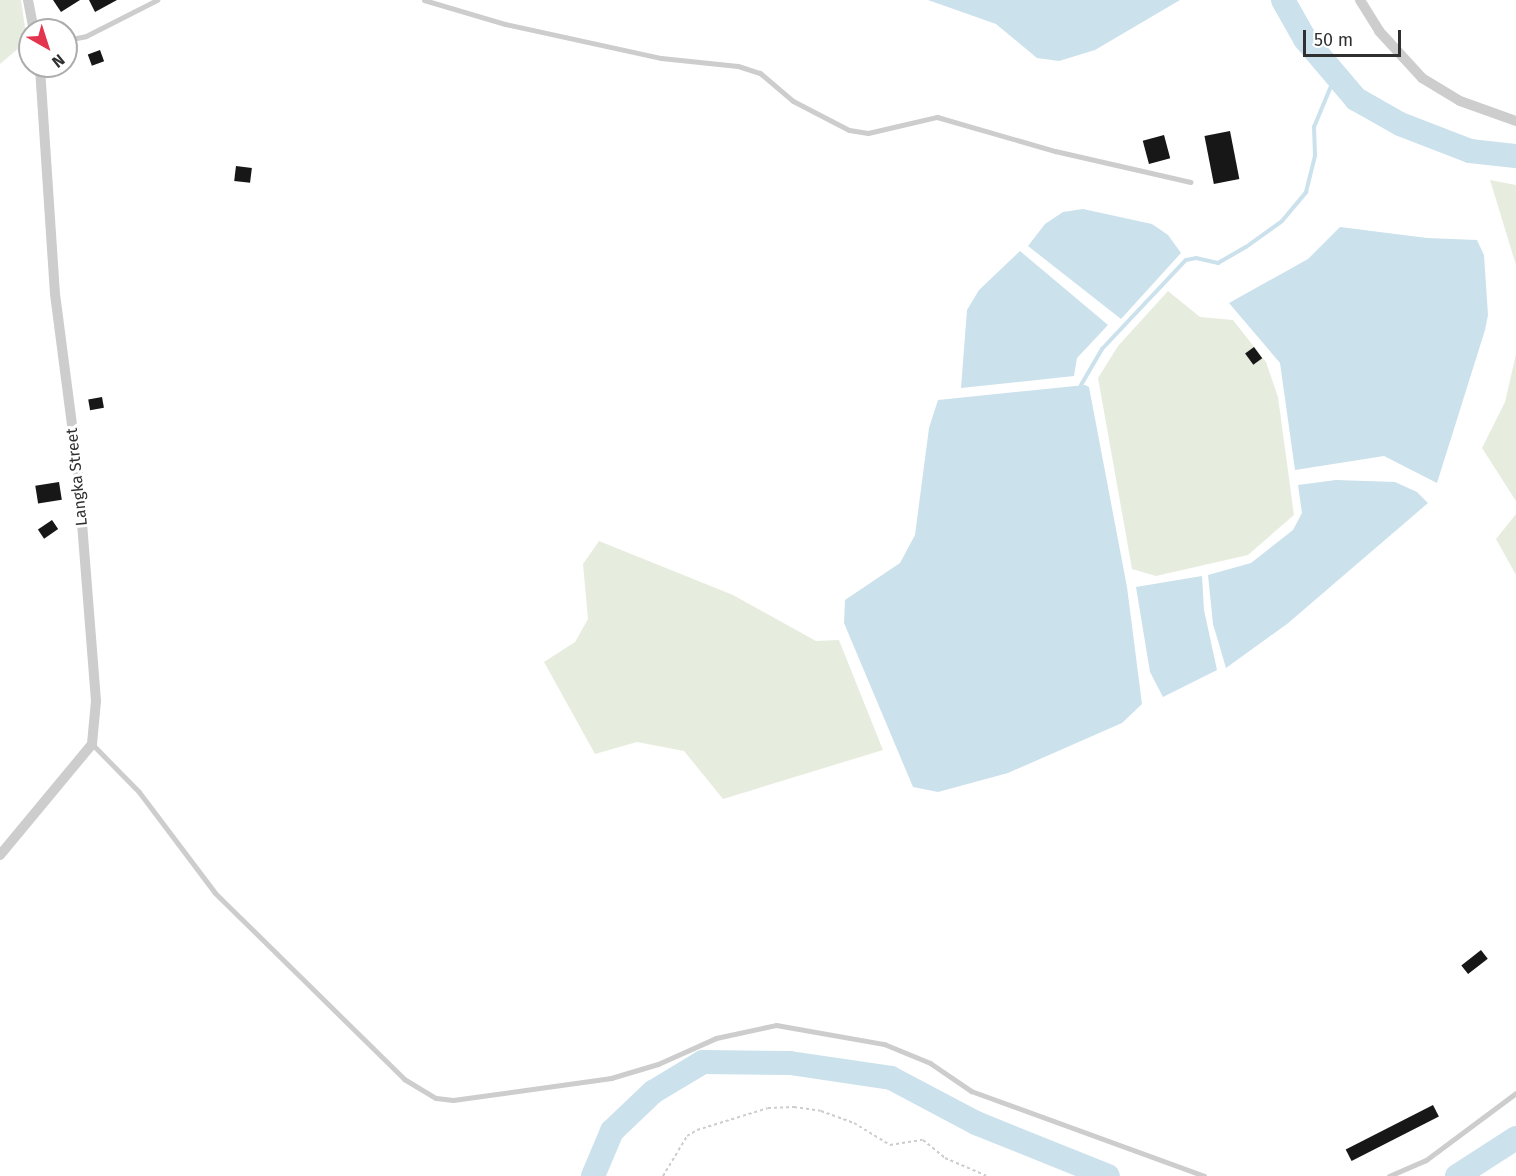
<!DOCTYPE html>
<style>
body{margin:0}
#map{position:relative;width:1516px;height:1176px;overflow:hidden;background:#fff;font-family:"Fira Sans",sans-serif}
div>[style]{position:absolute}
.green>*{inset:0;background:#e7edde}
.water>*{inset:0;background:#cbe1ec}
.stream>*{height:4px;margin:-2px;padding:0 2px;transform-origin:2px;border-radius:2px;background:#cbe1ec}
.river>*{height:24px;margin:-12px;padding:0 12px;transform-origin:12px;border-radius:12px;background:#cbe1ec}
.building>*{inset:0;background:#171717;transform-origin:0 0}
.path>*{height:2px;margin-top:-1px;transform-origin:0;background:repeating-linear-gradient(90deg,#cdcdcd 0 3px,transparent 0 6px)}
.lane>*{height:5px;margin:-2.5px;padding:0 2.5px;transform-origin:2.5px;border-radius:2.5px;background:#cdcdcd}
.street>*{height:10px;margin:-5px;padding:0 5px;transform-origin:5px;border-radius:5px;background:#cdcdcd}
span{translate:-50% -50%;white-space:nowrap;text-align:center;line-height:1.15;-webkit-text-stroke:6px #fff;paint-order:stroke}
.street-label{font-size:16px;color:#303030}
.north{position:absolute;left:18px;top:18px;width:60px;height:60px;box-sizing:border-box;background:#fff;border:2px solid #acacac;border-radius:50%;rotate:141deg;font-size:16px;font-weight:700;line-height:24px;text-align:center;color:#303030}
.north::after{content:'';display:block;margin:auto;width:21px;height:27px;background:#e4354e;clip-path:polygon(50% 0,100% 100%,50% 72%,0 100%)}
.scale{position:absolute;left:1303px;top:30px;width:98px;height:27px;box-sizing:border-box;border:3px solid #303030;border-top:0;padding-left:8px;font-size:18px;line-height:21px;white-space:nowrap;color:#303030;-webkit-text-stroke:4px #fff;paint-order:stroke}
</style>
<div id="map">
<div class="green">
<i style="clip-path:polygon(0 0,21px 0,27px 41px,0 64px)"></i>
<i style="clip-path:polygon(1490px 180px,1516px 185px,1516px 265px)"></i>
<i style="clip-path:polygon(1168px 291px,1200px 317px,1233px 320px,1266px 362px,1278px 397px,1294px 515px,1248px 555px,1156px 576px,1132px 569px,1098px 378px,1118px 346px)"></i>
<i style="clip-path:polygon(1516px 354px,1516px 501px,1482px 448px,1505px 402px)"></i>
<i style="clip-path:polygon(1516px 514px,1516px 575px,1496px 539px)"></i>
<i style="clip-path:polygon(599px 541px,733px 595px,816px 641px,839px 640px,883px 750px,723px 799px,684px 751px,637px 742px,595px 754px,544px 662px,575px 642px,588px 619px,583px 564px)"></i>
</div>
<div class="water">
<i style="clip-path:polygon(928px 0,1180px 0,1095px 50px,1059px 61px,1037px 58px,996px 24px)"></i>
<i style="clip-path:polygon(1083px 209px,1152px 224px,1168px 235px,1181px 253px,1121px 319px,1028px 246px,1045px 224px,1063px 212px)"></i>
<i style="clip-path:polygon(1340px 227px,1427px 238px,1477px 240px,1484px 255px,1488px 315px,1485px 330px,1437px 483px,1384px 456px,1295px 470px,1280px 363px,1229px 303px,1308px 259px)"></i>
<i style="clip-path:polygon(1020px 251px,1108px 325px,1077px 358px,1074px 376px,961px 388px,967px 310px,979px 290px)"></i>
<i style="clip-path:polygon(1085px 385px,1089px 387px,1127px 587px,1142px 704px,1122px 723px,1008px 773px,938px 792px,913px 787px,844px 623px,845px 600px,900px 563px,915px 535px,929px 428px,938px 400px)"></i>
<i style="clip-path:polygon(1336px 480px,1395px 482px,1417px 492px,1428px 503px,1287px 624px,1226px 668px,1213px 624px,1208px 575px,1251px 563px,1293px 530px,1302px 513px,1298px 485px)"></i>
<i style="clip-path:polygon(1202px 576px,1204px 610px,1217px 670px,1163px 697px,1150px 672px,1136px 587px)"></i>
</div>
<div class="stream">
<i style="left:1081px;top:385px;width:42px;rotate:-59.7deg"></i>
<i style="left:1102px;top:349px;width:122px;rotate:-46.7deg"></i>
<i style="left:1186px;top:260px;width:10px;rotate:-11deg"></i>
<i style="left:1196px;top:258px;width:23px;rotate:13deg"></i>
<i style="left:1218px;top:263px;width:32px;rotate:-30deg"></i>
<i style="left:1246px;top:247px;width:44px;rotate:-35.8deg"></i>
<i style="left:1282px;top:221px;width:38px;rotate:-50deg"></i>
<i style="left:1306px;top:192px;width:38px;rotate:-76deg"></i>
<i style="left:1315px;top:155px;width:28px;rotate:-92deg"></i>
<i style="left:1314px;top:127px;width:52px;rotate:-67.4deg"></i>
</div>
<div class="river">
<i style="left:1283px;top:0;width:45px;rotate:60.6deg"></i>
<i style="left:1305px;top:39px;width:79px;rotate:49.6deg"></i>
<i style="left:1356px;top:99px;width:51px;rotate:29.6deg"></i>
<i style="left:1400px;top:124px;width:75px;rotate:21.1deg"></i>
<i style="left:1470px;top:151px;width:46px;rotate:6.2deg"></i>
<i style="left:593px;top:1176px;width:49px;rotate:-67.1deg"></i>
<i style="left:612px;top:1131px;width:57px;rotate:-43.6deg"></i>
<i style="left:653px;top:1092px;width:58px;rotate:-31deg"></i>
<i style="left:703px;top:1062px;width:87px;rotate:0.7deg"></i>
<i style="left:790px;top:1063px;width:102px;rotate:8.4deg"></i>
<i style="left:891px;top:1078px;width:96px;rotate:27.9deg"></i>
<i style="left:976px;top:1123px;width:142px;rotate:21.9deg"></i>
<i style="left:1457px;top:1176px;width:70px;rotate:-32.8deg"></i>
</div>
<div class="building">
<i style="clip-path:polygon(53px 0,80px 0,61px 12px)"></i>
<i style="clip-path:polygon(89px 0,117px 0,95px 12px)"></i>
<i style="left:100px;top:50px;width:12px;height:13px;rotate:70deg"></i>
<i style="left:1230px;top:131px;width:49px;height:26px;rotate:79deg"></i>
<i style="left:1164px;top:135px;width:24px;height:22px;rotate:75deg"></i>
<i style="left:236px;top:166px;width:16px;height:15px;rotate:7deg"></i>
<i style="left:1254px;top:347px;width:14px;height:11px;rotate:54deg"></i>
<i style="left:102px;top:397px;width:11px;height:14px;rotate:80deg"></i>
<i style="left:59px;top:482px;width:18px;height:24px;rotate:81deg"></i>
<i style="left:52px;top:520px;width:11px;height:17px;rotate:56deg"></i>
<i style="left:1481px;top:950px;width:11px;height:25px;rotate:52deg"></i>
<i style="left:1433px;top:1105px;width:13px;height:98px;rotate:63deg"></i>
</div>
<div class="path">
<i style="left:663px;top:1176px;width:47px;rotate:-59deg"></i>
<i style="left:687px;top:1136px;width:12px;rotate:-31deg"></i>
<i style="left:697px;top:1130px;width:74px;rotate:-17.2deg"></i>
<i style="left:768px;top:1108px;width:26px;rotate:-2deg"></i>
<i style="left:794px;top:1107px;width:27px;rotate:8deg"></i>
<i style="left:821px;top:1111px;width:35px;rotate:20deg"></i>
<i style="left:854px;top:1123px;width:42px;rotate:31.4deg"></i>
<i style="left:890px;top:1145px;width:33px;rotate:-9deg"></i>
<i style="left:923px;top:1140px;width:28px;rotate:39deg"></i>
<i style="left:945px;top:1158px;width:46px;rotate:23.2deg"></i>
</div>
<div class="lane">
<i style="left:424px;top:0;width:84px;rotate:16.5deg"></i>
<i style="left:505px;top:24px;width:160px;rotate:12.3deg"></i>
<i style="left:661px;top:58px;width:77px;rotate:5.9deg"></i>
<i style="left:738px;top:66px;width:23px;rotate:18deg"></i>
<i style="left:760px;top:73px;width:43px;rotate:40.3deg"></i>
<i style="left:793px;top:101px;width:63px;rotate:27.4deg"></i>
<i style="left:849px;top:130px;width:19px;rotate:9deg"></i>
<i style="left:868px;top:133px;width:71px;rotate:-13.1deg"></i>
<i style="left:937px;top:117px;width:123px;rotate:16.1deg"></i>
<i style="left:1055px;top:151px;width:139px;rotate:12.9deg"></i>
<i style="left:66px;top:40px;width:20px;rotate:-11deg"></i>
<i style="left:86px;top:36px;width:80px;rotate:-26.9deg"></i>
<i style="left:92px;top:744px;width:67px;rotate:45.6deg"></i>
<i style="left:139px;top:792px;width:126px;rotate:53deg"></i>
<i style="left:215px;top:893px;width:265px;rotate:44.5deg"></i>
<i style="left:404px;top:1079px;width:37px;rotate:31deg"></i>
<i style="left:436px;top:1098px;width:17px;rotate:7deg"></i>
<i style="left:453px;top:1100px;width:160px;rotate:-7.9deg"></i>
<i style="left:611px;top:1078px;width:49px;rotate:-16.6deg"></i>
<i style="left:658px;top:1064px;width:64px;rotate:-24.1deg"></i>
<i style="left:716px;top:1038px;width:61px;rotate:-12.2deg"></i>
<i style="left:776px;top:1025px;width:110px;rotate:10deg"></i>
<i style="left:884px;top:1044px;width:50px;rotate:22.4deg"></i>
<i style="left:930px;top:1063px;width:50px;rotate:34.3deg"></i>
<i style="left:971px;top:1091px;width:248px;rotate:20deg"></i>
<i style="left:1389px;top:1176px;width:40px;rotate:-23.4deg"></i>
<i style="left:1426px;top:1160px;width:112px;rotate:-36.7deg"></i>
</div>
<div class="street">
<i style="left:28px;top:0;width:31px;rotate:79deg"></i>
<i style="left:1360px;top:0;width:36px;rotate:58deg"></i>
<i style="left:1379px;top:31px;width:64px;rotate:47.5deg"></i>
<i style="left:1422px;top:78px;width:44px;rotate:31.2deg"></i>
<i style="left:1460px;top:101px;width:59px;rotate:19.7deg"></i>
<i style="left:0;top:855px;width:144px;rotate:-50.3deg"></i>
<i style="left:92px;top:744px;width:43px;rotate:-84.7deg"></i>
<i style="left:96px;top:701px;width:231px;rotate:-94.5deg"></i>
<i style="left:78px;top:471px;width:178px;rotate:-97.4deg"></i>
<i style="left:55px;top:294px;width:228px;rotate:-93.8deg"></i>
</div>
<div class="street-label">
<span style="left:77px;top:477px;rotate:-96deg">Langka Street</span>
</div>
<div class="north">N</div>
<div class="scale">50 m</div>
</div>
